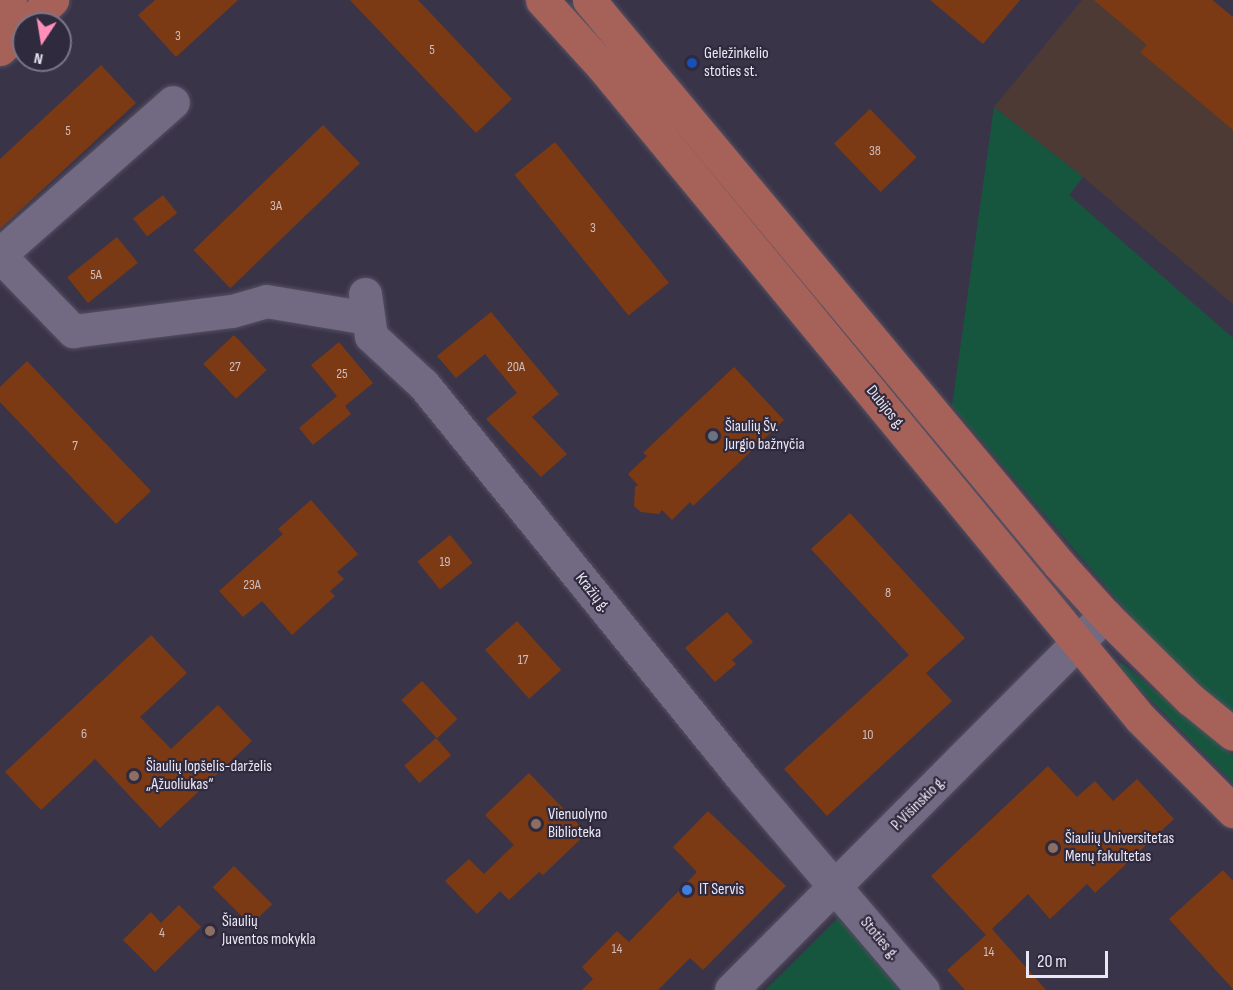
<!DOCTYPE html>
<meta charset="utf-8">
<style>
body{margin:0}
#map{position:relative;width:1233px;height:990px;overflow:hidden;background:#3a3449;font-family:"Sofia Sans Condensed",sans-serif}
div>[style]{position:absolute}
.industrial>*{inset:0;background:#4e3a35}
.green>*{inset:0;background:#17563e}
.building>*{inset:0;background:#7c3a14;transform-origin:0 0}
.roads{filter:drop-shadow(0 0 2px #555062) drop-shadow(0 0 2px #555062)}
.minor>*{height:33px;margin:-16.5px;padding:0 16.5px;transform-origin:16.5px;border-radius:16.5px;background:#716a82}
.major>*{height:33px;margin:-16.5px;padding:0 16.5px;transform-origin:16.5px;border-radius:16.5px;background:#a66259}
.dots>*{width:16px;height:16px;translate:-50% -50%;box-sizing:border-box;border:3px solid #302a3e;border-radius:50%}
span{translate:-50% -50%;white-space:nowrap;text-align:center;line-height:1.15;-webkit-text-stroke:4.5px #302a3e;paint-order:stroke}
.number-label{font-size:14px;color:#cebcbc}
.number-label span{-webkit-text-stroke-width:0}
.poi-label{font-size:16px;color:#eae7f4}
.left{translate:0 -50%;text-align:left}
.street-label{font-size:16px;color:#eae7f4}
.north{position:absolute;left:12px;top:12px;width:60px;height:60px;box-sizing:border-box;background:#302a3e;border:2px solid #7a7687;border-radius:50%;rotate:192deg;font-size:16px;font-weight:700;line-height:24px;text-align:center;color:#eae7f4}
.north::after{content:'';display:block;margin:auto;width:21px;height:27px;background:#ff8eb9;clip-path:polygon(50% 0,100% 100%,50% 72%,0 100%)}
.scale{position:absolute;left:1026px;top:951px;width:82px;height:27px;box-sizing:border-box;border:3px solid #eae7f4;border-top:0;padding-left:8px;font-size:18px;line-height:21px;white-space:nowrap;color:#eae7f4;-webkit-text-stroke:4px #302a3e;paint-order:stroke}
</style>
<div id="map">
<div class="industrial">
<i style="clip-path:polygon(1082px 0,1213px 0,1233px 17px,1233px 304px,1083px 177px,994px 107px)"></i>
</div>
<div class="green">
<i style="clip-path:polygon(994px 107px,1083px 177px,1069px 195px,1233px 338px,1233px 720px,1167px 658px,952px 406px)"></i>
<i style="clip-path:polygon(1121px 662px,1233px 756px,1233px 783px,1131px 680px,1119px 666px)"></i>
<i style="clip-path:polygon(838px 918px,899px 990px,765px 990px)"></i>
</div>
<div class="building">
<i style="clip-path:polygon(155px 0,238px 0,176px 57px,138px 15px)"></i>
<i style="clip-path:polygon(350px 0,418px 0,512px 99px,476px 133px)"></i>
<i style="clip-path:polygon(930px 0,1020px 0,983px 44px)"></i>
<i style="clip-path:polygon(1094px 0,1212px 0,1233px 17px,1233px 130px,1140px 52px,1147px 45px)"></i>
<i style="clip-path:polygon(101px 65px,136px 103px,0 229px,0 159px)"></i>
<i style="left:870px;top:109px;width:67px;height:50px;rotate:46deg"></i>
<i style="left:323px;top:125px;width:53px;height:180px;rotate:46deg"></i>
<i style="left:555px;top:142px;width:181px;height:52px;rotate:51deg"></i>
<i style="left:163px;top:195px;width:23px;height:38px;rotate:52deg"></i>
<i style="left:117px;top:237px;width:33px;height:64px;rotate:51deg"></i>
<i style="clip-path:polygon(491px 312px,559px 394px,532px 417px,567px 454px,541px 477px,486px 419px,517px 393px,485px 354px,456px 378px,437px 356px)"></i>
<i style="left:234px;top:335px;width:48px;height:42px;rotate:47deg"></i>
<i style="clip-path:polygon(339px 342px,373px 383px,345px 406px,351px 414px,313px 445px,299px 428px,337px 396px,311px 365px)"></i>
<i style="clip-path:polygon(27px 361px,151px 491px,116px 524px,0 402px,0 387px)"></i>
<i style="clip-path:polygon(734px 367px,784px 420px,693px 506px,690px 502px,672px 520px,662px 510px,659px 514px,641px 512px,634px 506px,635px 487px,638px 485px,628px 474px,647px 456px,643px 453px)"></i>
<i style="clip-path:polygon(311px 500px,358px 554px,337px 572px,344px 579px,330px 591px,335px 596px,292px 635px,262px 601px,243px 617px,219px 591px,283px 534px,278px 529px)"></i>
<i style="clip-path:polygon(850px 513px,965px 638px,926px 673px,952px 701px,827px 816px,784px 769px,909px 655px,811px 549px)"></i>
<i style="left:450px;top:535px;width:36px;height:42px;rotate:51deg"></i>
<i style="clip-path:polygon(727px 612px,753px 642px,732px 660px,736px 664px,715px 682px,685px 648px)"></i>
<i style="left:517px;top:621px;width:66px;height:43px;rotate:48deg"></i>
<i style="clip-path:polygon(151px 635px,187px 673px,140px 717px,171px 749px,218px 705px,252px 741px,160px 828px,95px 759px,41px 810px,5px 772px)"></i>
<i style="left:422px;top:681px;width:52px;height:28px;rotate:47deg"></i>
<i style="left:436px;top:738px;width:23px;height:42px;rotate:49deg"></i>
<i style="clip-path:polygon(1048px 766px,1077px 797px,1095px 781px,1113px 801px,1137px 779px,1174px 819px,1095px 893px,1087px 884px,1050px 919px,1028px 894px,992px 929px,1046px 990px,965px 990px,947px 970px,986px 935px,931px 876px)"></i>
<i style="clip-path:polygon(529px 773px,587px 833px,543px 875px,539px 872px,509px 900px,500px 891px,477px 914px,445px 881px,469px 859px,484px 874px,514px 845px,485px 815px)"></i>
<i style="clip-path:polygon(708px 811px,786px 886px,703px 970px,690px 958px,658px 990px,582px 990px,593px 979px,582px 967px,617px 931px,629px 942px,697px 872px,673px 847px)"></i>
<i style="left:234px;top:866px;width:54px;height:30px;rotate:45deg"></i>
<i style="clip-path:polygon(1223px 870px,1233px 881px,1233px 989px,1169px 919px)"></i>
<i style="clip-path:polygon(179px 905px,201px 927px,155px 972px,123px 940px,151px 912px,161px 923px)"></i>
</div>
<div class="roads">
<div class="minor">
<i style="left:0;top:254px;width:230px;rotate:-41.3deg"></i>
<i style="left:0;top:256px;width:105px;rotate:45.8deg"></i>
<i style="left:73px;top:331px;width:160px;rotate:-7.2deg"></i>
<i style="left:232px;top:311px;width:35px;rotate:-16deg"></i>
<i style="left:266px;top:301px;width:103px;rotate:9.5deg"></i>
<i style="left:365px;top:294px;width:42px;rotate:81.9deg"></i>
<i style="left:371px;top:336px;width:72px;rotate:42.8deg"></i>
<i style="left:424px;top:385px;width:508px;rotate:50.99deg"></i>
<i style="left:744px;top:780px;width:276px;rotate:49.6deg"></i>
<i style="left:731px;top:990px;width:530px;rotate:-45.08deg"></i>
</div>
<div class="major">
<i style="left:542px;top:0;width:89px;rotate:47.7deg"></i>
<i style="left:602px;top:66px;width:845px;rotate:50.47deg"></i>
<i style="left:1140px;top:718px;width:132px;rotate:45deg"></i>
<i style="left:589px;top:0;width:734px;rotate:50.19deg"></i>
<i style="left:1059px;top:564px;width:69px;rotate:48deg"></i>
<i style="left:1105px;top:615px;width:120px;rotate:44.7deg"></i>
<i style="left:1190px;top:699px;width:55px;rotate:39.1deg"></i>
<i style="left:0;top:10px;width:14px;rotate:-45deg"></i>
<i style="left:27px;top:24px;width:35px;rotate:-44deg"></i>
<i style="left:0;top:49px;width:33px;rotate:-43deg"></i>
</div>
</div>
<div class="dots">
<i style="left:692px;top:63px;background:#1a4fb4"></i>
<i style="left:713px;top:436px;background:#6b7280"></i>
<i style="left:134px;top:776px;background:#8d6e63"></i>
<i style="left:536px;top:824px;background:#8d6e63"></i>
<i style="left:1053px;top:848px;background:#8d6e63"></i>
<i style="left:687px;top:890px;background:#3f7fe0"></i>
<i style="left:210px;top:931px;background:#8d6e63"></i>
</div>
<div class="number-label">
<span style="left:178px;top:36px">3</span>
<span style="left:432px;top:50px">5</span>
<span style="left:68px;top:131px">5</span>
<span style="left:875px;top:151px">38</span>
<span style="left:276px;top:206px">3A</span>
<span style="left:593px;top:228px">3</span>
<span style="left:96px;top:275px">5A</span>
<span style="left:235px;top:367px">27</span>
<span style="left:516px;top:367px">20A</span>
<span style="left:342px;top:374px">25</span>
<span style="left:75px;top:446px">7</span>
<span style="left:445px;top:562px">19</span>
<span style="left:252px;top:585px">23A</span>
<span style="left:888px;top:593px">8</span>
<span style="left:523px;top:660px">17</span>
<span style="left:84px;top:734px">6</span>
<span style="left:868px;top:735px">10</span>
<span style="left:162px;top:933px">4</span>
<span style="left:617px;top:949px">14</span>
<span style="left:989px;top:952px">14</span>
</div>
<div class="poi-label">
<span class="left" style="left:704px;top:63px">Geležinkelio<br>stoties st.</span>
<span class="left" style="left:725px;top:436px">Šiaulių Šv.<br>Jurgio bažnyčia</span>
<span class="left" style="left:146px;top:776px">Šiaulių lopšelis-darželis<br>„Ąžuoliukas“</span>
<span class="left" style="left:548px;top:824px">Vienuolyno<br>Biblioteka</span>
<span class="left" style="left:1065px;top:848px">Šiaulių Universitetas<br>Menų fakultetas</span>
<span class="left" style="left:699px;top:890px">IT Servis</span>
<span class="left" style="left:222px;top:931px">Šiaulių<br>Juventos mokykla</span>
</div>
<div class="street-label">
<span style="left:885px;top:408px;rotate:51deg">Dubijos g.</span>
<span style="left:592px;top:593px;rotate:51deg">Kražių g.</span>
<span style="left:919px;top:804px;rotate:-45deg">P. Višinskio g.</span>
<span style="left:879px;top:939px;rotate:50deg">Stoties g.</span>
</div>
<div class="north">N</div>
<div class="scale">20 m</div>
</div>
